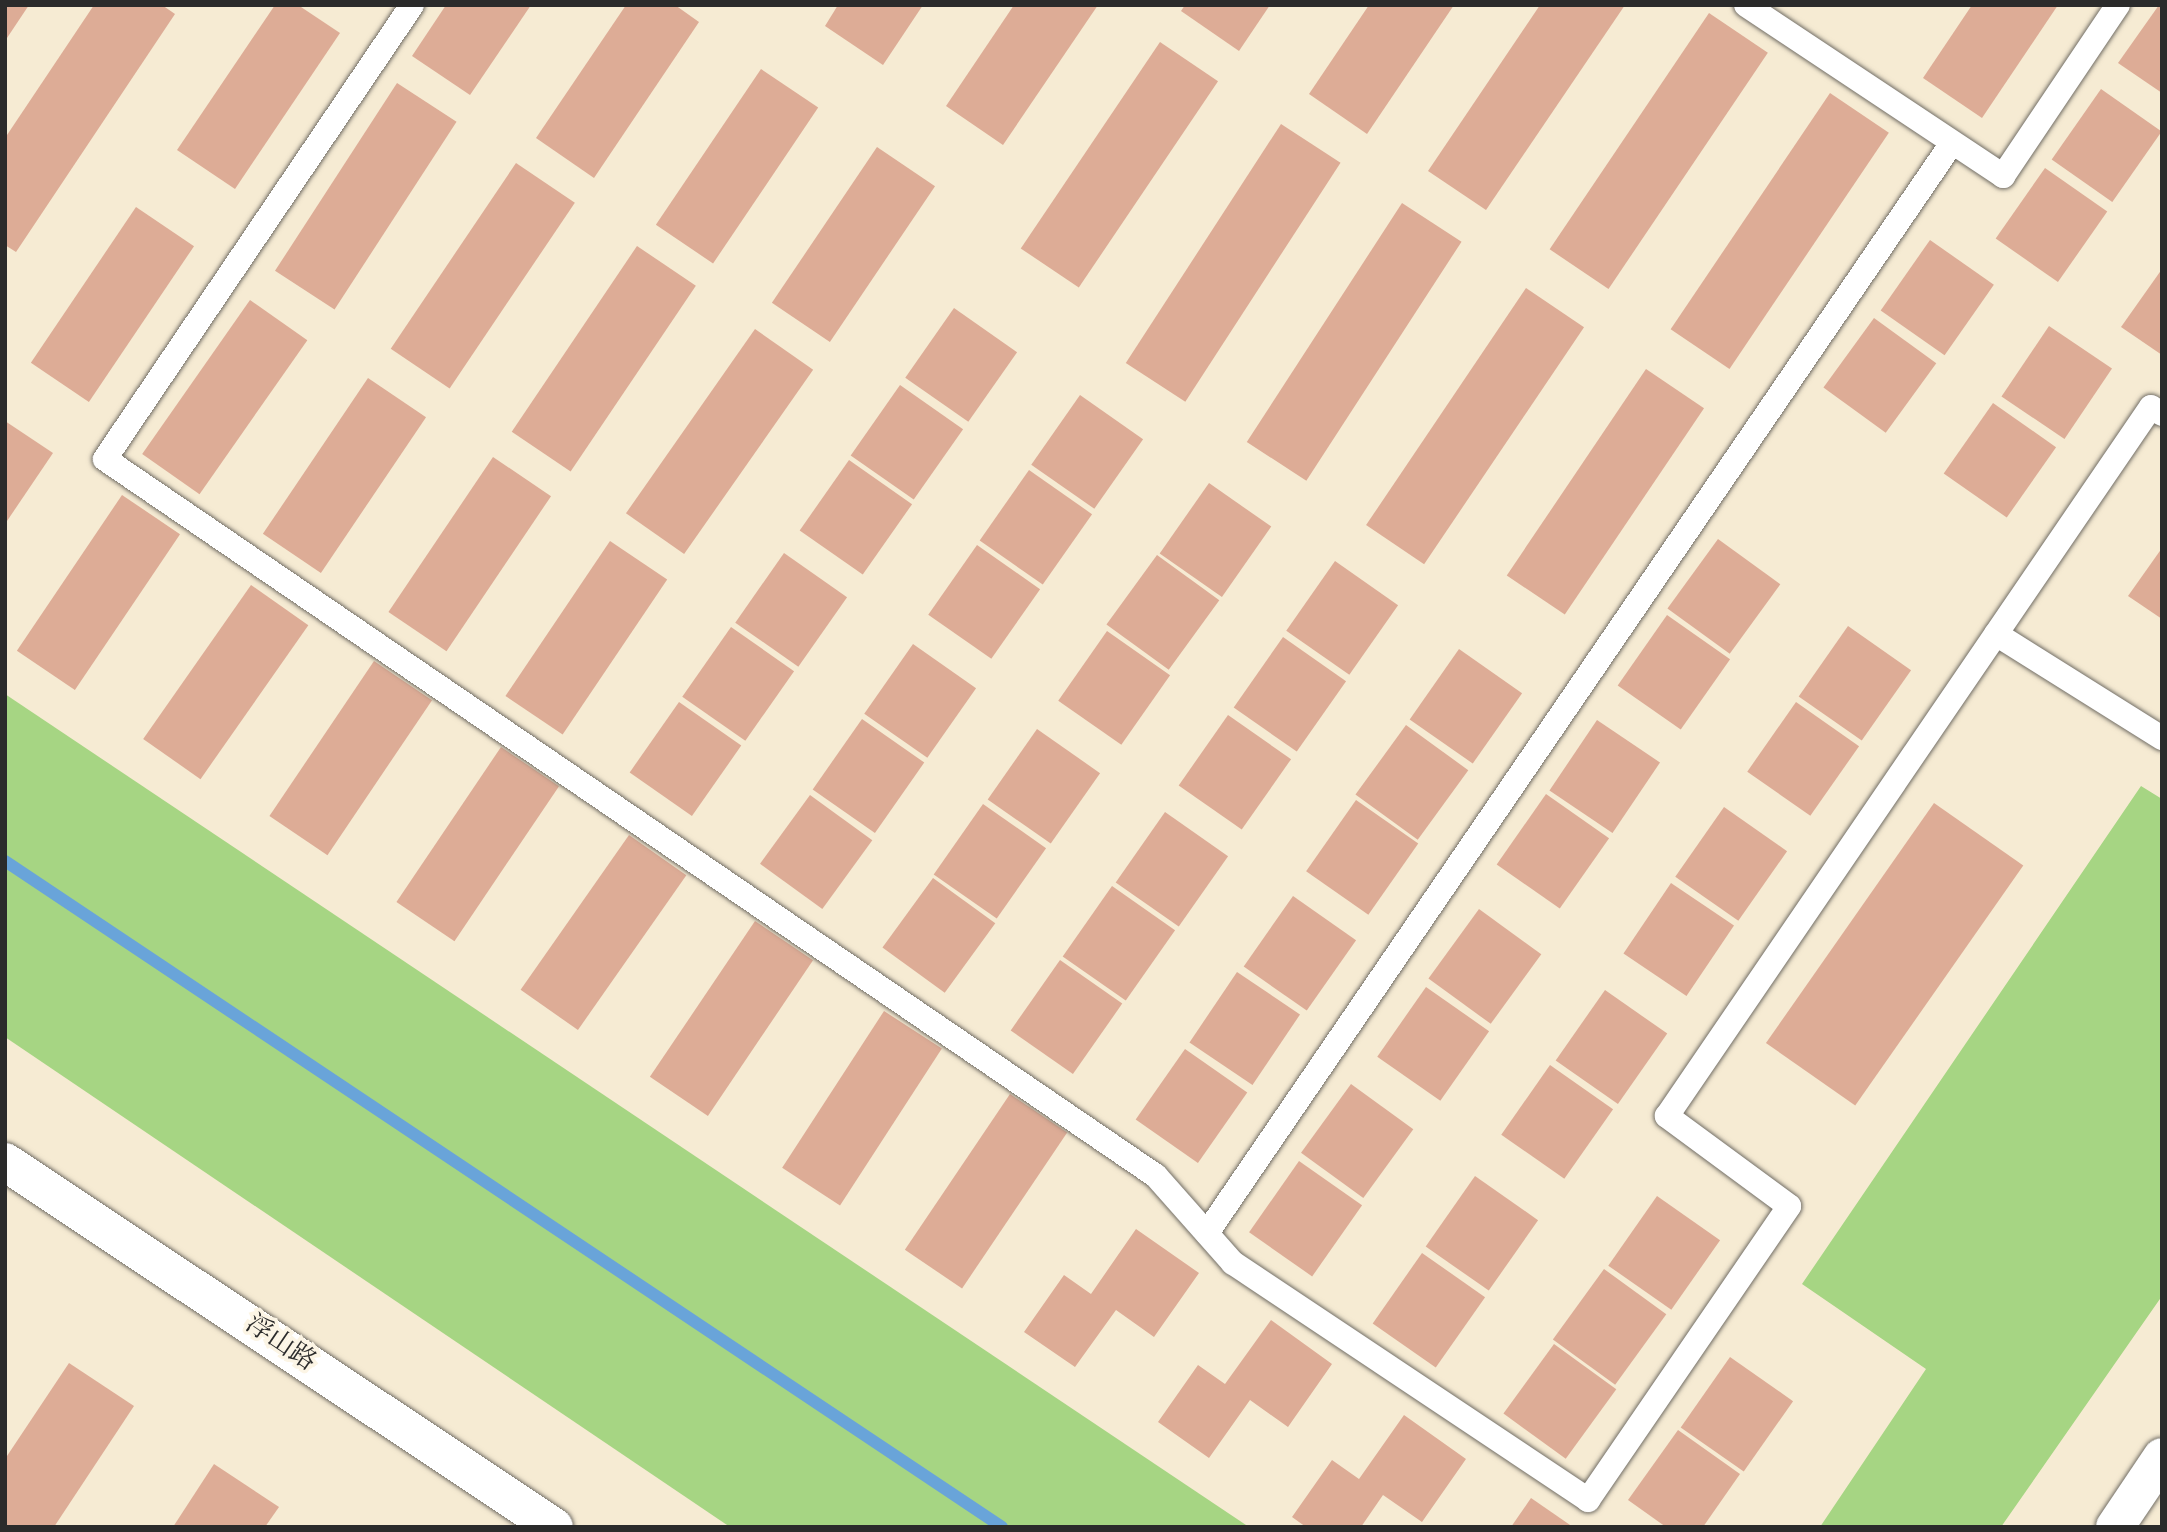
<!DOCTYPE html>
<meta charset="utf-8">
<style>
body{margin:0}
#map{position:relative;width:2167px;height:1532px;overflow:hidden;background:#f6ebd3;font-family:"Old Standard TT","Noto Serif SC",serif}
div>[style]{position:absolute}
.green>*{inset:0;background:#a6d583}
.stream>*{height:12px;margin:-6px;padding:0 6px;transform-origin:6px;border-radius:6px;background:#69a4d9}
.building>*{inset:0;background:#ddac96;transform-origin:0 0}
.roads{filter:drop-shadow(0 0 2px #726e66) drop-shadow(0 0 2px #726e66)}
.service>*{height:24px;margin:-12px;padding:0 12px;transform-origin:12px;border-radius:12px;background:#fff}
.tertiary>*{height:38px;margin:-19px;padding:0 19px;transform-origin:19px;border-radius:19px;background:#fff}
.primary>*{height:38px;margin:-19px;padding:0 19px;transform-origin:19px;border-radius:19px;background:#fff}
span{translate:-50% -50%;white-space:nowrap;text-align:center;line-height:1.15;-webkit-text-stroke:7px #fcf5e5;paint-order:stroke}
.street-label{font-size:26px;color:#2b2b2b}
.frame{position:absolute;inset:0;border:7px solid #2b2b2b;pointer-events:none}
</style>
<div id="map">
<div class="green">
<i style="clip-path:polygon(5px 694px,1249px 1527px,730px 1527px,5px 1037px)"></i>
<i style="clip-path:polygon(2141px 786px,2162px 799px,2162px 1296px,2001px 1527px,1820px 1527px,1926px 1369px,1802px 1284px)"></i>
</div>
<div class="stream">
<i style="left:5px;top:861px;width:1199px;rotate:33.74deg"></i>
</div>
<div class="building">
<i style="clip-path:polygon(5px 5px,29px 5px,5px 41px)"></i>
<i style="clip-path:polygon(94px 5px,162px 5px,175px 14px,16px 252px,5px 245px,5px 138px)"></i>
<i style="clip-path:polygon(275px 5px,298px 5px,340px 33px,235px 189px,177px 150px)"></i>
<i style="clip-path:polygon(446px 5px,531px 5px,470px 95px,412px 56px)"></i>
<i style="clip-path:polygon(626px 5px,675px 5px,699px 22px,594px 178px,536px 138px)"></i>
<i style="clip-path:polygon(838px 5px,923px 5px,883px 65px,825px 26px)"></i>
<i style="clip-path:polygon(1014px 5px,1098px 5px,1003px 145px,946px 106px)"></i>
<i style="clip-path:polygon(1185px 5px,1270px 5px,1239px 51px,1181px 11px)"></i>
<i style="clip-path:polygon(1369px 5px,1454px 5px,1367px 134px,1309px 94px)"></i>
<i style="clip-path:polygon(1540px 5px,1625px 5px,1486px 210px,1428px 171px)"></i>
<i style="clip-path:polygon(1972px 5px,2058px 5px,1982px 118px,1923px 78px)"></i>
<i style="clip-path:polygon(2159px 5px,2162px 5px,2162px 93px,2118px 63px)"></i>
<i style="left:1709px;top:13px;width:71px;height:285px;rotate:34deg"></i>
<i style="left:1160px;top:42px;width:70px;height:249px;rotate:34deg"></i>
<i style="left:761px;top:69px;width:69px;height:188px;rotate:34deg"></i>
<i style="left:397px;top:83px;width:71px;height:224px;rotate:33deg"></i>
<i style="left:2101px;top:89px;width:74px;height:86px;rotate:35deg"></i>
<i style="left:1830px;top:93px;width:71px;height:285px;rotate:34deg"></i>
<i style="left:1281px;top:124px;width:71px;height:285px;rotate:33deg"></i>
<i style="left:877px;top:147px;width:70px;height:188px;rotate:34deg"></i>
<i style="left:516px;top:163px;width:71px;height:224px;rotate:34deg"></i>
<i style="left:2045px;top:168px;width:76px;height:86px;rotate:35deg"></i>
<i style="left:1402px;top:203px;width:71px;height:285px;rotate:33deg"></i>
<i style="left:136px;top:207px;width:70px;height:188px;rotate:34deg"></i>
<i style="left:1930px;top:240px;width:78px;height:86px;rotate:35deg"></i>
<i style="left:637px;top:246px;width:71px;height:224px;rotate:34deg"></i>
<i style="clip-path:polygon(2162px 269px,2162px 355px,2121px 327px)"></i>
<i style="left:1526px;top:288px;width:70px;height:286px;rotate:34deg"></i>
<i style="left:250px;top:300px;width:70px;height:188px;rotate:35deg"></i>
<i style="left:954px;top:308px;width:77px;height:85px;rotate:35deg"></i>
<i style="left:1874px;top:318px;width:77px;height:86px;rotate:36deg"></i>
<i style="left:2049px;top:326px;width:76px;height:85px;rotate:34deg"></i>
<i style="left:755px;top:329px;width:71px;height:225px;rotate:35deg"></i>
<i style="left:1646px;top:369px;width:70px;height:249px;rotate:34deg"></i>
<i style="left:368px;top:378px;width:70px;height:188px;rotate:34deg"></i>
<i style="left:900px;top:385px;width:77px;height:86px;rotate:35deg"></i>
<i style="left:1080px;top:395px;width:77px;height:85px;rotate:35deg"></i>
<i style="left:1993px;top:403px;width:77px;height:86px;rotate:35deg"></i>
<i style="clip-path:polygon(5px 421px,53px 453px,5px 524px)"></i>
<i style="left:493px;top:457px;width:70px;height:187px;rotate:34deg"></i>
<i style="left:849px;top:460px;width:77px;height:86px;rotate:35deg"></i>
<i style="left:1029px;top:470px;width:77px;height:86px;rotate:35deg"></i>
<i style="left:1209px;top:483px;width:76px;height:86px;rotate:35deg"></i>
<i style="left:122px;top:495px;width:70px;height:188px;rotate:34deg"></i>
<i style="left:1718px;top:539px;width:77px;height:86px;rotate:36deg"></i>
<i style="left:610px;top:541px;width:69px;height:187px;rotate:34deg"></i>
<i style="left:977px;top:545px;width:77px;height:85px;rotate:35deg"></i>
<i style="clip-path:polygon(2162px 548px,2162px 619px,2128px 596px)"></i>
<i style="left:784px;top:553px;width:77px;height:85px;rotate:35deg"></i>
<i style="left:1157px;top:555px;width:77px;height:86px;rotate:36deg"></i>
<i style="left:1335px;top:561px;width:77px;height:85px;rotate:35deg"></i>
<i style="left:251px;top:585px;width:70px;height:188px;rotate:35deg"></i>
<i style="left:1667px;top:615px;width:77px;height:86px;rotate:35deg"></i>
<i style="left:1848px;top:626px;width:77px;height:86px;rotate:35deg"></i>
<i style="left:731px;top:627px;width:77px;height:85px;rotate:35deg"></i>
<i style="left:1107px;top:631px;width:77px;height:85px;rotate:35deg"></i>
<i style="left:1283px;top:637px;width:77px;height:86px;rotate:35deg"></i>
<i style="left:913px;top:644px;width:77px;height:85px;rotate:35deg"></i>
<i style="left:1459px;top:649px;width:77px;height:86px;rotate:35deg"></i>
<i style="left:374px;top:661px;width:70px;height:187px;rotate:34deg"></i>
<i style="left:679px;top:702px;width:76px;height:86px;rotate:35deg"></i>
<i style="left:1796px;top:702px;width:77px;height:85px;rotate:35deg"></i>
<i style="left:1228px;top:715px;width:77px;height:86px;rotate:35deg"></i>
<i style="left:862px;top:719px;width:76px;height:86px;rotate:35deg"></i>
<i style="left:1597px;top:720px;width:76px;height:85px;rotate:34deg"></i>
<i style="left:1406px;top:725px;width:77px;height:86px;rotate:36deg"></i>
<i style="left:1037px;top:729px;width:77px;height:86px;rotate:35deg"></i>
<i style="left:501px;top:747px;width:70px;height:187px;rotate:34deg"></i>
<i style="left:1546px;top:794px;width:77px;height:86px;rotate:35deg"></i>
<i style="left:810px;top:795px;width:77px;height:85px;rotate:36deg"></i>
<i style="left:1356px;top:800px;width:76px;height:87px;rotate:35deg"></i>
<i style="left:1934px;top:803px;width:109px;height:293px;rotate:35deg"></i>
<i style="left:983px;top:804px;width:77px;height:86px;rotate:35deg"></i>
<i style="left:1724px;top:807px;width:77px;height:85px;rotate:35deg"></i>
<i style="left:1165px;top:812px;width:77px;height:86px;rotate:35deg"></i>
<i style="left:629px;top:835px;width:70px;height:189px;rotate:35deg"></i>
<i style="left:933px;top:878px;width:77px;height:86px;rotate:36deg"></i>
<i style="left:1671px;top:883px;width:76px;height:85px;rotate:34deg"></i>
<i style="left:1112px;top:886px;width:77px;height:86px;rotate:35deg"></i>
<i style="left:1293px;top:896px;width:77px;height:86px;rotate:35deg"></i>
<i style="left:1479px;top:909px;width:77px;height:86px;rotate:36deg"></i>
<i style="left:755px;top:921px;width:70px;height:188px;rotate:34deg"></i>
<i style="left:1060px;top:960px;width:76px;height:86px;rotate:35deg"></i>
<i style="left:1237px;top:972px;width:76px;height:85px;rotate:34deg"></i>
<i style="left:1426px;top:987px;width:77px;height:85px;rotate:35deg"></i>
<i style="left:1605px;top:990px;width:76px;height:86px;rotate:35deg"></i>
<i style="left:884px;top:1011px;width:69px;height:187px;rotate:33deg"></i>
<i style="left:1185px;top:1049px;width:76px;height:86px;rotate:35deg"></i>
<i style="left:1550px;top:1065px;width:77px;height:85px;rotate:35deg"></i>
<i style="left:1351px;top:1084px;width:77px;height:85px;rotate:36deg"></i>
<i style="left:1010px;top:1094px;width:69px;height:188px;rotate:34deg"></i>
<i style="left:1299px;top:1161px;width:77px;height:87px;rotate:35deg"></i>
<i style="left:1475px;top:1176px;width:77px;height:86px;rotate:35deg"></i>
<i style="left:1657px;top:1196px;width:77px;height:85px;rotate:35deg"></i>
<i style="clip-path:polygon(1136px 1229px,1199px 1273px,1154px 1337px,1116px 1310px,1075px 1367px,1024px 1332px,1064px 1275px,1091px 1294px)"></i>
<i style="left:1422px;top:1253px;width:77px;height:86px;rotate:35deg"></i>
<i style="left:1604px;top:1269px;width:77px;height:87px;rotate:36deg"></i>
<i style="clip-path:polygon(1271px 1320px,1332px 1364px,1288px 1427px,1250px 1400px,1209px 1458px,1158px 1422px,1198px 1365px,1225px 1384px)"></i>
<i style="left:1554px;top:1344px;width:77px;height:86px;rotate:36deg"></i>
<i style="left:1730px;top:1357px;width:77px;height:86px;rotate:35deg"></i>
<i style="clip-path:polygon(69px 1363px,134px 1406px,54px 1527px,5px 1527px,5px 1459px)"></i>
<i style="clip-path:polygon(1404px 1415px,1466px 1459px,1422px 1522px,1383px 1495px,1361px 1527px,1306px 1527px,1292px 1517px,1332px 1460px,1359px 1479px)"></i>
<i style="clip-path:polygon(1678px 1430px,1740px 1474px,1703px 1527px,1666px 1527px,1628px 1500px)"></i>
<i style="clip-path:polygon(214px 1464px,279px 1507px,265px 1527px,173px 1527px)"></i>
<i style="clip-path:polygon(1531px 1498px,1573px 1527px,1511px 1527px)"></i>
</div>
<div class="roads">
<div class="service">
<i style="left:412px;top:5px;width:548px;rotate:124.07deg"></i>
<i style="left:105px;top:459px;width:1272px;rotate:34.3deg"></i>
<i style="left:1156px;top:1176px;width:116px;rotate:48.5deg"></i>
<i style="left:1233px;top:1263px;width:427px;rotate:33.7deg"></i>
<i style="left:1588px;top:1500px;width:356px;rotate:-55.6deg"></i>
<i style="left:1789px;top:1206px;width:152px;rotate:-143.6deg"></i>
<i style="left:1667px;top:1116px;width:858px;rotate:-55.68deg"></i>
<i style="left:2151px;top:407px;width:13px;rotate:32deg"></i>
<i style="left:1746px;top:5px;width:309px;rotate:33.6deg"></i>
<i style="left:2003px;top:176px;width:206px;rotate:-56.1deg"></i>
<i style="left:1996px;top:634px;width:196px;rotate:32.1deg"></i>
<i style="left:1207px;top:1233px;width:1320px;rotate:-55.65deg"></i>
</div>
<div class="tertiary">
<i style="left:5px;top:1162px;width:659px;rotate:33.62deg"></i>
</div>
<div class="primary">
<i style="left:2115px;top:1527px;width:84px;rotate:-56.1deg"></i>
</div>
</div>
<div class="street-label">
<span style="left:280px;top:1344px;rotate:34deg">浮山路</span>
</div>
<div class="frame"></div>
</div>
